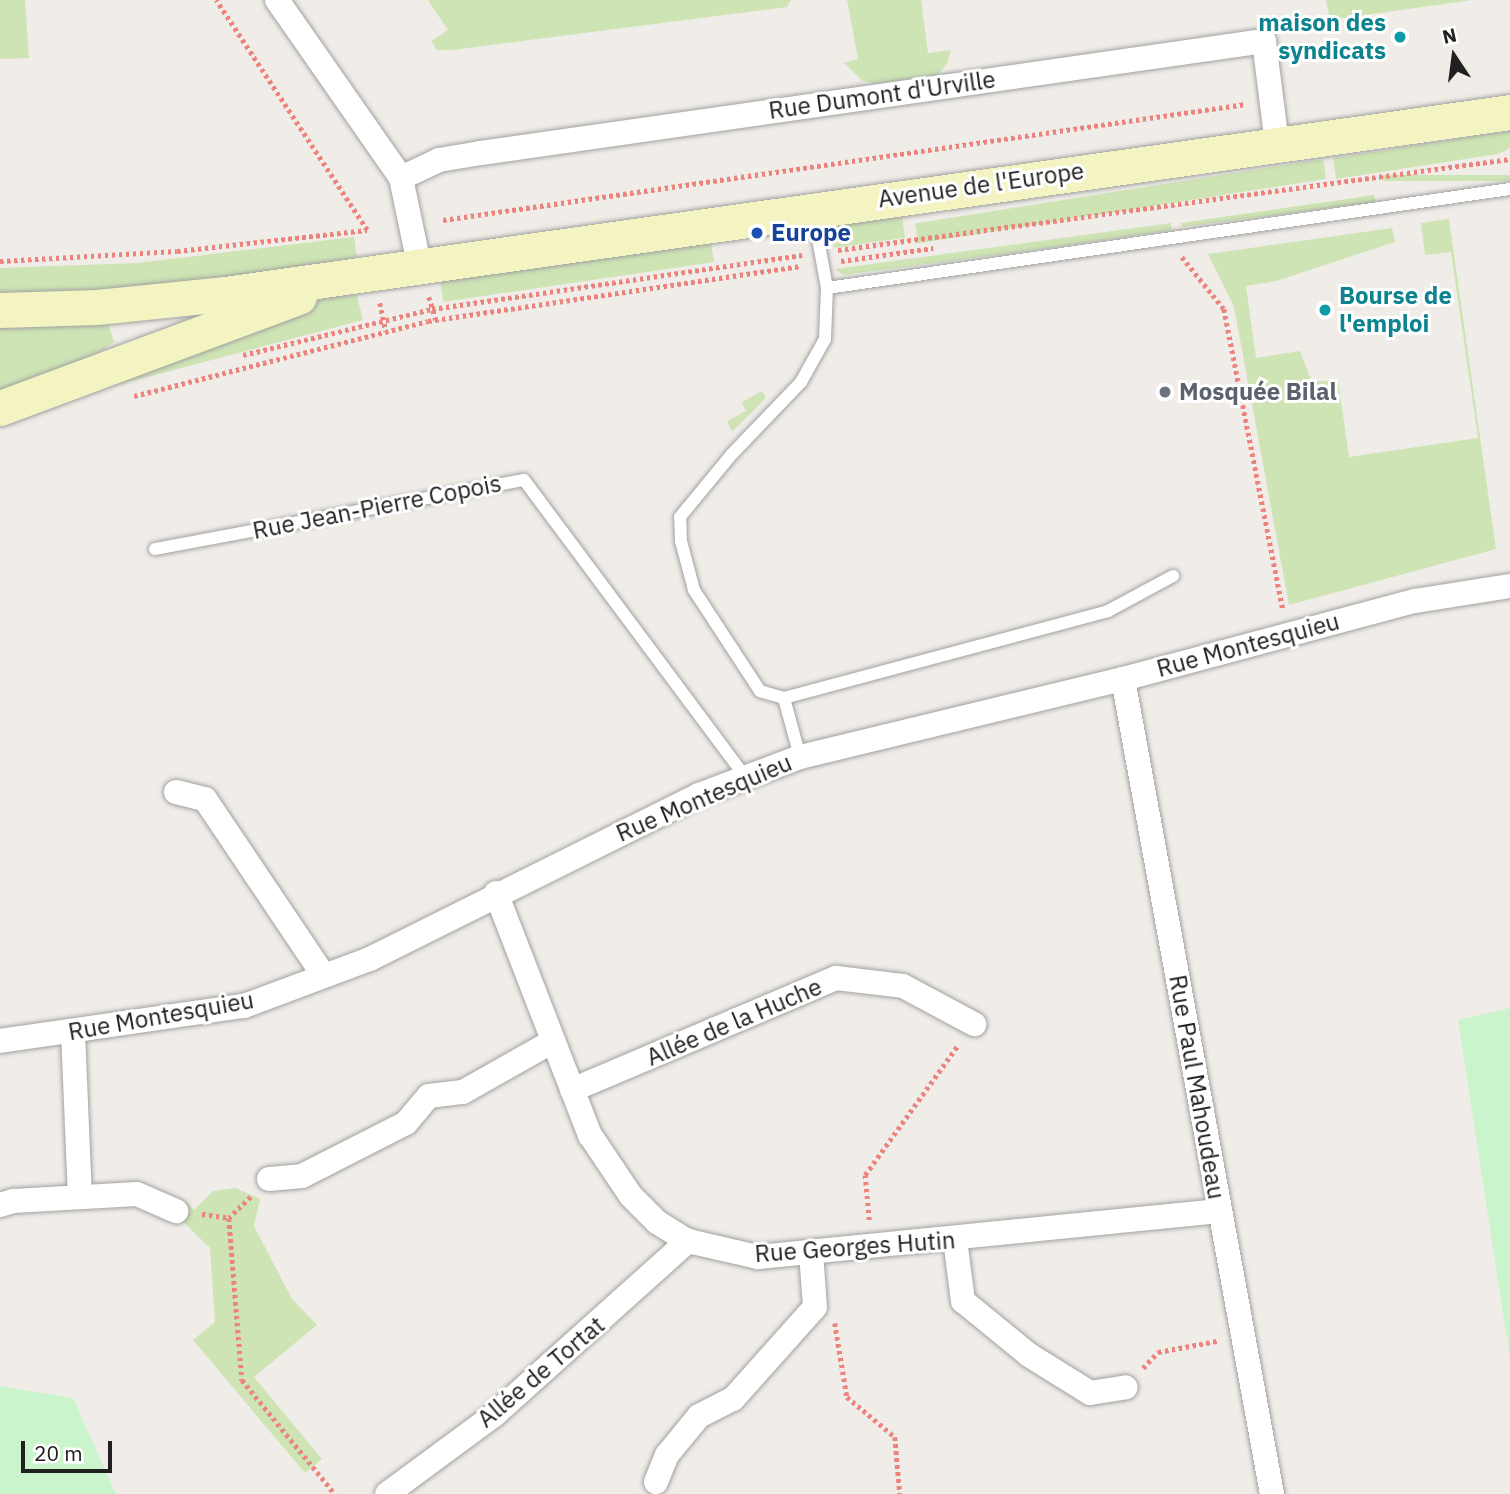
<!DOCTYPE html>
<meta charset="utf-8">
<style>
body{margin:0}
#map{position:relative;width:1510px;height:1494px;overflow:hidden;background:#f0ede8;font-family:"IBM Plex Sans",sans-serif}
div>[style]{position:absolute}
.grass>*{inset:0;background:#cee4b4;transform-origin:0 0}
.park>*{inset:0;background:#caf5cc}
.path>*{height:4.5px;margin-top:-2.25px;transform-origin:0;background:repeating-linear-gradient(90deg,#ec837d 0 3.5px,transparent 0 7px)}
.roads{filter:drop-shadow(0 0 2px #a1a1a1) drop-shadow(0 0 2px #a1a1a1)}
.lane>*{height:12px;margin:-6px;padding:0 6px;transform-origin:6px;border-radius:6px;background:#fff}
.street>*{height:24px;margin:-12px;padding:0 12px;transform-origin:12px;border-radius:12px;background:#fff}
.secondary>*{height:35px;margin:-17.5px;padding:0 17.5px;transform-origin:17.5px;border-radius:17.5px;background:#f3f4c2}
.dots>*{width:19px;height:19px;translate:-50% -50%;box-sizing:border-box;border:4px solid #fff;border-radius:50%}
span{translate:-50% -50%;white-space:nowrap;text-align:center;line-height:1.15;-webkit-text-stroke:6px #fff;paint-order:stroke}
.culture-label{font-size:24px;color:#0d838f;font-weight:700}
.right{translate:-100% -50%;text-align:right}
.left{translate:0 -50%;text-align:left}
.street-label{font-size:24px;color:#202020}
.transit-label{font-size:24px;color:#164399;font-weight:700}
.worship-label{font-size:24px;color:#5b616d;font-weight:700}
.north{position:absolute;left:1419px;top:21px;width:70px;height:70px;-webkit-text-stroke:5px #fff;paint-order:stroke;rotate:347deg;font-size:19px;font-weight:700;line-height:28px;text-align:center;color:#202020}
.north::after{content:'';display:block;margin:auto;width:24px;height:32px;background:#202020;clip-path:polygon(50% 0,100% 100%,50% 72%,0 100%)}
.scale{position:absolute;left:21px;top:1441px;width:91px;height:32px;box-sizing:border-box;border:4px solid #202020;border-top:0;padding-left:9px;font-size:21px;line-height:24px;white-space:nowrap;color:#202020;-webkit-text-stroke:5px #fff;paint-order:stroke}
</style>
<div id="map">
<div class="grass">
<i style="clip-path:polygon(0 0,25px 0,29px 58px,0 59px)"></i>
<i style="clip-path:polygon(428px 0,791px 0,787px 7px,452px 50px,437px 50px,431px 41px,448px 30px)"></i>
<i style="clip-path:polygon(847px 0,921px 0,928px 53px,951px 50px,947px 64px,937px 75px,882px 85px,863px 81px,844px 63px,858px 59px)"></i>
<i style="clip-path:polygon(1326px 0,1472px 0,1330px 20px)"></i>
<i style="clip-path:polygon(1510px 131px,1510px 148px,1498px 154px,1336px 179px,1333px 158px)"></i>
<i style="left:1323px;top:159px;width:20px;height:413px;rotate:81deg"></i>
<i style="left:1510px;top:175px;width:6px;height:127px;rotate:90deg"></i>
<i style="clip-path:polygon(1374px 195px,1376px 202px,1182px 227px,1181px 223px)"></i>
<i style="left:902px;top:216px;width:22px;height:72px;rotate:82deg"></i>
<i style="clip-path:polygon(1449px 219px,1496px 549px,1289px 605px,1234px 307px,1208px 254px,1392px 228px,1395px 242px,1276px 281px,1246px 286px,1256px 358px,1300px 351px,1312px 382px,1338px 380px,1349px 457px,1478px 438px,1451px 252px,1425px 255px,1421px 223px)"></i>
<i style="clip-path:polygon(1171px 223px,1172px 230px,1042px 249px,843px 275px,835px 269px)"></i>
<i style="clip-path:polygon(354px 237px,357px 257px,261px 273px,139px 289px,0 293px,0 268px,137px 263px)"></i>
<i style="clip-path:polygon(711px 243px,714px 262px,443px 302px,440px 278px)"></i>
<i style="clip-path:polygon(356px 292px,363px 320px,106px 388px,105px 384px,328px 297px)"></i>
<i style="clip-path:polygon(108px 323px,114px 342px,82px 365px,0 393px,0 327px)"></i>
<i style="clip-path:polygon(762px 391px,766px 398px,732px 432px,727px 421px,746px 411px,742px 402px)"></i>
<i style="clip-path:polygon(236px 1188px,260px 1199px,254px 1226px,292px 1299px,317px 1325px,254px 1377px,322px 1459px,305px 1473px,193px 1340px,215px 1322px,210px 1248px,175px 1214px,187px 1203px,194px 1210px,213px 1191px)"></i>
</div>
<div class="park">
<i style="clip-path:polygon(1510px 1008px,1510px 1359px,1458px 1020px)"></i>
<i style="clip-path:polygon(0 1386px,73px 1398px,116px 1494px,0 1494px)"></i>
</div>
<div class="path">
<i style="left:443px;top:220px;width:811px;rotate:-8.22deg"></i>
<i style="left:838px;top:250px;width:678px;rotate:-7.71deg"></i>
<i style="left:1182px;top:257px;width:67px;rotate:51.1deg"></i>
<i style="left:1224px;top:309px;width:306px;rotate:78.9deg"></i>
<i style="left:0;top:261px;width:177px;rotate:-3.2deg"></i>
<i style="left:177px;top:251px;width:191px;rotate:-6.3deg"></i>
<i style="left:367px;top:230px;width:275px;rotate:-123.3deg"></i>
<i style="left:841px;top:261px;width:93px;rotate:-8deg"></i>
<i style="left:429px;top:297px;width:24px;rotate:73deg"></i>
<i style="left:380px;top:303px;width:29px;rotate:78deg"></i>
<i style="left:243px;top:355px;width:195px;rotate:-13.7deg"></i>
<i style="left:432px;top:309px;width:374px;rotate:-8.3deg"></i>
<i style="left:134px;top:396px;width:303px;rotate:-14.3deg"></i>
<i style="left:428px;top:321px;width:377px;rotate:-8.4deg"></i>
<i style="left:251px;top:1197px;width:30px;rotate:136deg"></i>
<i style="left:229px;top:1218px;width:163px;rotate:85.4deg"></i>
<i style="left:242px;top:1380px;width:147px;rotate:50.8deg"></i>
<i style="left:202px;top:1214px;width:27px;rotate:8deg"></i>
<i style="left:869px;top:1220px;width:45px;rotate:-95.1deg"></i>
<i style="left:865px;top:1175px;width:160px;rotate:-54.4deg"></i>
<i style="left:835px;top:1323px;width:75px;rotate:80.8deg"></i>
<i style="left:847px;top:1397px;width:62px;rotate:39.8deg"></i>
<i style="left:895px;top:1437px;width:57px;rotate:85deg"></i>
<i style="left:1143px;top:1368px;width:22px;rotate:-47deg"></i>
<i style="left:1158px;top:1352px;width:60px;rotate:-10.6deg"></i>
</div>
<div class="roads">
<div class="lane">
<i style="left:827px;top:288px;width:690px;rotate:-8.25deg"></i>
<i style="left:155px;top:549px;width:375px;rotate:-10.6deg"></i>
<i style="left:524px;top:480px;width:370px;rotate:53.3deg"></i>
<i style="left:784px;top:698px;width:335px;rotate:-15deg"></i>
<i style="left:1108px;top:611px;width:74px;rotate:-28.3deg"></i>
<i style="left:800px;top:757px;width:61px;rotate:-105.2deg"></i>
<i style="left:784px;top:698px;width:25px;rotate:-164deg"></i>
<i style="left:760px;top:691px;width:121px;rotate:-123.2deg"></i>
<i style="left:694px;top:590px;width:51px;rotate:-104.9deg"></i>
<i style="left:681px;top:541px;width:24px;rotate:-92deg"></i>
<i style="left:680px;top:517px;width:82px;rotate:-50.5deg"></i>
<i style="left:732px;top:454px;width:100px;rotate:-46.2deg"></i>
<i style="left:801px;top:382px;width:49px;rotate:-60.8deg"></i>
<i style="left:825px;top:339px;width:51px;rotate:-87.8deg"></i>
<i style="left:827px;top:288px;width:77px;rotate:-100.4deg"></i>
</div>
<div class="street">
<i style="left:277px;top:0;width:217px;rotate:55.1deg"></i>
<i style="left:401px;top:178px;width:88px;rotate:78.2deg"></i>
<i style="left:401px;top:178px;width:42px;rotate:-25.3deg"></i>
<i style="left:439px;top:160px;width:43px;rotate:-9.5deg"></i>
<i style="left:481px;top:153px;width:791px;rotate:-8.14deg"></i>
<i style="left:1264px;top:41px;width:104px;rotate:82.8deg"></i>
<i style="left:1123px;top:679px;width:829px;rotate:79.64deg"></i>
<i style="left:176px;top:792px;width:30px;rotate:14deg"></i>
<i style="left:205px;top:799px;width:213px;rotate:56.1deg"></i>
<i style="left:496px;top:893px;width:260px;rotate:68.8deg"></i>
<i style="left:590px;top:1135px;width:73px;rotate:56.1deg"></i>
<i style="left:631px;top:1196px;width:37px;rotate:45deg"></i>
<i style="left:657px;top:1222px;width:36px;rotate:32deg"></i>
<i style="left:688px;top:1241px;width:72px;rotate:12.9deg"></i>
<i style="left:758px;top:1257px;width:464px;rotate:-5.7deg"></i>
<i style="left:73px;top:1032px;width:165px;rotate:87.6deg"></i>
<i style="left:0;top:1041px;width:246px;rotate:-8.2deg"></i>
<i style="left:244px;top:1006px;width:134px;rotate:-20.5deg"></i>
<i style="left:370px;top:959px;width:368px;rotate:-26.5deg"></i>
<i style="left:699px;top:795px;width:108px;rotate:-20.6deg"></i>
<i style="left:800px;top:757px;width:332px;rotate:-13.6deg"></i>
<i style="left:1123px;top:679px;width:302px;rotate:-15deg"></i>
<i style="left:1415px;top:601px;width:96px;rotate:-9deg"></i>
<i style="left:572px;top:1090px;width:287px;rotate:-23deg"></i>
<i style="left:836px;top:978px;width:67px;rotate:6.8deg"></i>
<i style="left:903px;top:986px;width:81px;rotate:28.2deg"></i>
<i style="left:269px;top:1179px;width:33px;rotate:-5deg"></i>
<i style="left:302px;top:1176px;width:117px;rotate:-27deg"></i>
<i style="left:406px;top:1123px;width:35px;rotate:-50deg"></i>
<i style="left:429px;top:1096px;width:34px;rotate:-7deg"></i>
<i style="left:463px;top:1092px;width:103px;rotate:-29.5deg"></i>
<i style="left:0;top:1205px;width:14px;rotate:-17deg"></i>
<i style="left:13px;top:1201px;width:124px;rotate:-3.2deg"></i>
<i style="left:137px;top:1194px;width:43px;rotate:23.6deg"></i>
<i style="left:955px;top:1240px;width:62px;rotate:82.5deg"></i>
<i style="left:963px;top:1301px;width:85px;rotate:39.3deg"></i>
<i style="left:1029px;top:1355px;width:72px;rotate:31.9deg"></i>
<i style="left:1090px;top:1393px;width:36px;rotate:-9deg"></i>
<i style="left:656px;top:1482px;width:29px;rotate:-68deg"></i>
<i style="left:667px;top:1455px;width:50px;rotate:-50.6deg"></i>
<i style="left:699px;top:1416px;width:38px;rotate:-27deg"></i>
<i style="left:733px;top:1399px;width:123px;rotate:-48.3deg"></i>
<i style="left:815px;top:1307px;width:54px;rotate:-94.2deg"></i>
<i style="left:387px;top:1494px;width:133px;rotate:-36.4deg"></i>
<i style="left:494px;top:1415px;width:261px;rotate:-41.9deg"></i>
</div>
<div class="secondary">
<i style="left:0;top:310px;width:97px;rotate:-1.8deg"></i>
<i style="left:97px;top:307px;width:129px;rotate:-5.8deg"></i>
<i style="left:225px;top:294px;width:1298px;rotate:-8.06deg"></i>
<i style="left:0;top:408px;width:319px;rotate:-20.4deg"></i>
</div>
</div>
<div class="dots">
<i style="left:1400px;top:37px;background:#0f9aa8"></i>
<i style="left:757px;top:233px;background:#1a4fb4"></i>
<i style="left:1325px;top:310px;background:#0f9aa8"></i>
<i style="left:1165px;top:392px;background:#6b7280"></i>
</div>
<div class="culture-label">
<span class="right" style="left:1386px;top:37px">maison des<br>syndicats</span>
<span class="left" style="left:1339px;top:310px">Bourse de<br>l'emploi</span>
</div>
<div class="street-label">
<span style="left:882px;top:95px;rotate:-8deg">Rue Dumont d'Urville</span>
<span style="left:981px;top:185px;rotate:-8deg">Avenue de l'Europe</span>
<span style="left:377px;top:507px;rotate:-11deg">Rue Jean-Pierre Copois</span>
<span style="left:1248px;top:645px;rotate:-15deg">Rue Montesquieu</span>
<span style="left:704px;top:798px;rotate:-23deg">Rue Montesquieu</span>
<span style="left:161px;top:1016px;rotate:-10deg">Rue Montesquieu</span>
<span style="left:734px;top:1022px;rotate:-23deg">Allée de la Huche</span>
<span style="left:1197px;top:1087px;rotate:80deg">Rue Paul Mahoudeau</span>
<span style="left:855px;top:1247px;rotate:-4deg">Rue Georges Hutin</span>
<span style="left:541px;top:1372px;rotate:-40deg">Allée de Tortat</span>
</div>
<div class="transit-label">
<span class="left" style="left:771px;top:233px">Europe</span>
</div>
<div class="worship-label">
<span class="left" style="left:1179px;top:392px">Mosquée Bilal</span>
</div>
<div class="north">N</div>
<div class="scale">20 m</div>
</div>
